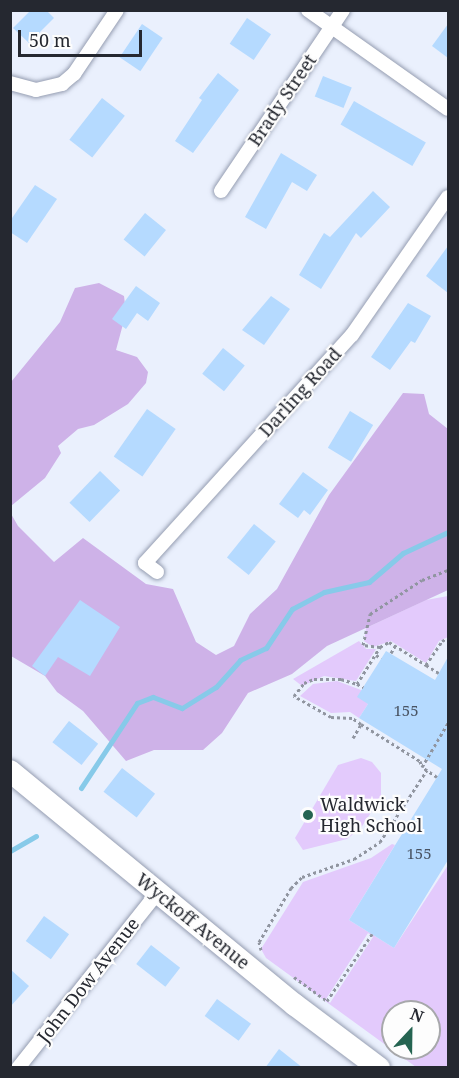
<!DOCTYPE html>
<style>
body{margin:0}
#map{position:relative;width:459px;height:1078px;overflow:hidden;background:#eaf0fd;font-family:"Noto Serif",serif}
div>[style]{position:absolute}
.green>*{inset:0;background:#e3cafc}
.forest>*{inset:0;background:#ceb2e8}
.stream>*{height:5px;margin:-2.5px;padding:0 2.5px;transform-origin:2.5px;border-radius:2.5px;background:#87cae9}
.building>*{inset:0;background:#b5daff;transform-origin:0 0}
.path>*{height:3px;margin-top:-1.5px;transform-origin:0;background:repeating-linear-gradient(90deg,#9095a0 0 3px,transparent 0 6px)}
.roads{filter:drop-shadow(0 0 2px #959db1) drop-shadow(0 0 2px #959db1)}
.street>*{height:14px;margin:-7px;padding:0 7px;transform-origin:7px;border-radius:7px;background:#fff}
.primary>*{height:22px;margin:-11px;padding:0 11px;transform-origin:11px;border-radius:11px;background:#fff}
.dots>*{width:16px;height:16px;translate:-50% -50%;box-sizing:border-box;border:3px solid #fdfdfd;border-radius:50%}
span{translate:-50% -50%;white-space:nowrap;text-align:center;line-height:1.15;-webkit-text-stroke:4.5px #fdfdfd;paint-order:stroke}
.number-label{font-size:15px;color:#495464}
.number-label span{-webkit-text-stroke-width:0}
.street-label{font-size:18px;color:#252830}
.poi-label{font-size:18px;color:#252830}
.left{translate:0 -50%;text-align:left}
.frame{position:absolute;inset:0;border:12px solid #252830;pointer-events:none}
.north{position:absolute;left:381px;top:1000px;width:60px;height:60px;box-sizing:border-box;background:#fdfdfd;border:2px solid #a7a8ab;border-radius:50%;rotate:22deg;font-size:16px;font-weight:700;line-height:24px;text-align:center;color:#252830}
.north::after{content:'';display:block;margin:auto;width:21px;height:27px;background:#256451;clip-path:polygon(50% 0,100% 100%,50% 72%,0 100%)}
.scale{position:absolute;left:18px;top:30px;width:124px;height:27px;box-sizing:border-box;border:3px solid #252830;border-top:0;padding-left:8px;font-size:18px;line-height:21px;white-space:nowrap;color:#252830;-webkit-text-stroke:4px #fdfdfd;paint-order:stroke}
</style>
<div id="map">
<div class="green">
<i style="clip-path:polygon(448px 596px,448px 637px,439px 641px,426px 663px,391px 641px,373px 647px,364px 641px,366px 628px,426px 600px)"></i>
<i style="clip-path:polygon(359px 641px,366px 649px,376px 649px,356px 681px,324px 676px,302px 686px,293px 679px)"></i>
<i style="clip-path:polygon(337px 681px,361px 690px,368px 704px,359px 718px,350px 712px,331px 713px,300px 696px,313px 684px)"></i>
<i style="clip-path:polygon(361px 758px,372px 762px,381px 773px,381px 797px,361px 828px,347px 839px,303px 850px,295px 838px,338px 765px)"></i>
<i style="clip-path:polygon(evenodd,392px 844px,395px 845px,349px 920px,394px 948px,448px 865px,448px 1067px,416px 1067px,266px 958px,261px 949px,303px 882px,371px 858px,392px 844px,368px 933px,373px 937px,330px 1003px,326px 999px,368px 933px,392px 844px,393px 1012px,429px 1012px,429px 1048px,393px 1048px,393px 1012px)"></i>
</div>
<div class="forest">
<i style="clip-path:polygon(99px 283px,124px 296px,126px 313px,116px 350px,137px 357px,148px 372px,146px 383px,128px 404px,94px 425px,78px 429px,58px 446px,61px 453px,45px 478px,11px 506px,11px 382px,60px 322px,75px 288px)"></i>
<i style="clip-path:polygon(403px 393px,424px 394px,429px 414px,448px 429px,448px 590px,327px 646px,292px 674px,248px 693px,222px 733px,203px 750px,154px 750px,126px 761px,83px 711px,57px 692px,45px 676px,11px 656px,10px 512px,18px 526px,54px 562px,83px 538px,146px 584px,173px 589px,196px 642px,216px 655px,234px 646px,250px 614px,277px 589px,329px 495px)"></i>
</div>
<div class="stream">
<i style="left:81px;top:788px;width:102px;rotate:-56.6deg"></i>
<i style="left:137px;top:703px;width:17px;rotate:-21deg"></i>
<i style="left:153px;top:697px;width:31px;rotate:21deg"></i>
<i style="left:182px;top:708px;width:40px;rotate:-32deg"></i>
<i style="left:216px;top:687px;width:36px;rotate:-48deg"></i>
<i style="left:240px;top:660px;width:29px;rotate:-25deg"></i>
<i style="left:266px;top:648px;width:47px;rotate:-56.3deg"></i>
<i style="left:292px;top:609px;width:36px;rotate:-28deg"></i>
<i style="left:324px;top:592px;width:46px;rotate:-12.5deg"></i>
<i style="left:369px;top:582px;width:45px;rotate:-40.5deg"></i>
<i style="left:403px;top:553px;width:50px;rotate:-25deg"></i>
<i style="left:10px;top:851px;width:30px;rotate:-30deg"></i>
</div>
<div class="building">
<i style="clip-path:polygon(31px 10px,46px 10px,54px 18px,29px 43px,13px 28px)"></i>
<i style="left:247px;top:18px;width:29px;height:31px;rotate:34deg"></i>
<i style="left:142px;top:24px;width:25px;height:40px;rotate:34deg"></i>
<i style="clip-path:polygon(448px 24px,448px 58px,432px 46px)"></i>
<i style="clip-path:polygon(218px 73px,239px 90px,193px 153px,175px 141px,202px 100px,199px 98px)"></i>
<i style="left:323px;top:76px;width:31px;height:22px;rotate:22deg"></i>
<i style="left:102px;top:98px;width:29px;height:53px;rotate:38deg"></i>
<i style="left:354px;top:101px;width:83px;height:27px;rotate:30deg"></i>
<i style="clip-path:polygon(281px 153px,317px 175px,307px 191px,292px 182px,266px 229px,245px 217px)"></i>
<i style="clip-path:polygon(35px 185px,57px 199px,27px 243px,10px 232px,10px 221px)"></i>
<i style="clip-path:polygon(373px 191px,390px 207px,361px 238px,356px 233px,321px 289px,299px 275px,324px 233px,330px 237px)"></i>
<i style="left:145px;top:213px;width:27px;height:34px;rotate:39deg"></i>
<i style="clip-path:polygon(448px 246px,448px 293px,426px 276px)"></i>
<i style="clip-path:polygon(136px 286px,160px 303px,148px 321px,137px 313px,126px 329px,112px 319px)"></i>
<i style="clip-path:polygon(271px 296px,290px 309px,264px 345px,242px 330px)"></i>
<i style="clip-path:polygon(408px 303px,431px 316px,415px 343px,411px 341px,390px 370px,371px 357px)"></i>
<i style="left:223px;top:348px;width:28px;height:33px;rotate:39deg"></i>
<i style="left:147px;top:409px;width:35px;height:58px;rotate:35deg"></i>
<i style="left:350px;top:411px;width:27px;height:43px;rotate:31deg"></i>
<i style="left:100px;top:471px;width:28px;height:44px;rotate:44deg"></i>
<i style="clip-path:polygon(303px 472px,328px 490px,310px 515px,304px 510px,298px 518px,279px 504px)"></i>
<i style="left:254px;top:524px;width:28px;height:43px;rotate:39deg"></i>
<i style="clip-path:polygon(80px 600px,120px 627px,90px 676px,58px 657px,45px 676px,32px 666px)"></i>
<i style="clip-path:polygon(386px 651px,435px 680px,448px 657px,448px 860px,394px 948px,349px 920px,442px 769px,359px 718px,368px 704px,357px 697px)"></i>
<i style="left:69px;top:721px;width:37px;height:27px;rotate:38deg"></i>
<i style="left:122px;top:768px;width:42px;height:30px;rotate:38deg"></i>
<i style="left:44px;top:916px;width:31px;height:31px;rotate:36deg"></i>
<i style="left:151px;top:945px;width:37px;height:24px;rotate:38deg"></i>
<i style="clip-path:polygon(10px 969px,29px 986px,10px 1007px)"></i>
<i style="left:217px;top:999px;width:42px;height:21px;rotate:36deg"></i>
<i style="clip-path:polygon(279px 1049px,303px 1068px,265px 1068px)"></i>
</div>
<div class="path">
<i style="left:380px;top:647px;width:10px;rotate:-29deg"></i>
<i style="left:389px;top:642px;width:44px;rotate:31.9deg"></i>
<i style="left:426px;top:665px;width:29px;rotate:-56deg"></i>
<i style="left:442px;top:641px;width:7px;rotate:-27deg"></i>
<i style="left:391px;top:653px;width:8px;rotate:-60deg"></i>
<i style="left:376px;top:655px;width:6px;rotate:31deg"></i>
<i style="left:426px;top:665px;width:15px;rotate:32deg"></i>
<i style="left:357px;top:684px;width:7px;rotate:27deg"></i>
<i style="left:361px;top:724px;width:70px;rotate:32.1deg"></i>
<i style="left:420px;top:761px;width:6px;rotate:72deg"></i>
<i style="left:353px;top:738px;width:16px;rotate:-60deg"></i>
<i style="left:361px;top:724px;width:11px;rotate:-146deg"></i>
<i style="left:352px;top:718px;width:21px;rotate:-177deg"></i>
<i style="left:331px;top:717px;width:43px;rotate:-150.4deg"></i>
<i style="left:294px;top:696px;width:16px;rotate:-52deg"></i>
<i style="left:304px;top:683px;width:11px;rotate:-22deg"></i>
<i style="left:314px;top:679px;width:27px"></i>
<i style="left:341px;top:679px;width:17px;rotate:17deg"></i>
<i style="left:357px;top:684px;width:44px;rotate:-58.1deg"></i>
<i style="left:380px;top:647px;width:17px;rotate:-173deg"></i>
<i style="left:363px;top:645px;width:32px;rotate:-77deg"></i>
<i style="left:370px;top:614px;width:62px;rotate:-33.2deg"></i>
<i style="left:422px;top:580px;width:28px;rotate:-21deg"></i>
<i style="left:437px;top:777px;width:18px;rotate:-146deg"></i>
<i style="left:422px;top:767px;width:51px;rotate:-59.4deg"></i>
<i style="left:392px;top:824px;width:13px;rotate:27deg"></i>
<i style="left:261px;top:950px;width:8px;rotate:-104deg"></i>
<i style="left:259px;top:942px;width:63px;rotate:-59.3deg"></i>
<i style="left:291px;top:888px;width:16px;rotate:-45deg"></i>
<i style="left:302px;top:877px;width:55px;rotate:-19.1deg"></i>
<i style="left:354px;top:859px;width:31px;rotate:-33deg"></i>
<i style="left:380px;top:842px;width:86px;rotate:-56.9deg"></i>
<i style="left:294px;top:977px;width:41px;rotate:36deg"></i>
<i style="left:327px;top:1001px;width:81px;rotate:-56.1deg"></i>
</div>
<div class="roads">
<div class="street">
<i style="left:308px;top:10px;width:171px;rotate:35.3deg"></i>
<i style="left:10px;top:83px;width:27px;rotate:15deg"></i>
<i style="left:36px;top:90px;width:27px;rotate:-13deg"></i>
<i style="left:62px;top:84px;width:16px;rotate:-40deg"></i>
<i style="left:74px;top:74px;width:77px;rotate:-56.1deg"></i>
<i style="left:221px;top:191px;width:218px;rotate:-56deg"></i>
<i style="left:157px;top:572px;width:15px;rotate:-143deg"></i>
<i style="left:145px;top:563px;width:308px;rotate:-47.8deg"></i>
<i style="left:352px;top:335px;width:168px;rotate:-55.2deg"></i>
<i style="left:18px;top:1068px;width:225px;rotate:-51.5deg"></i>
</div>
<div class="primary">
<i style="left:10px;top:771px;width:369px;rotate:39.4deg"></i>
<i style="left:295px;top:1005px;width:105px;rotate:36.9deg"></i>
</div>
</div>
<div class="dots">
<i style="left:308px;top:815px;background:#256451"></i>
</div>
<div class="number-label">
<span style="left:406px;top:711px">155</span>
<span style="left:419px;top:854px">155</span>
</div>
<div class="street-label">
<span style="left:282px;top:100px;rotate:-56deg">Brady Street</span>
<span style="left:300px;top:392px;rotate:-48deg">Darling Road</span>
<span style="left:193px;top:921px;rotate:39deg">Wyckoff Avenue</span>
<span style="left:88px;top:980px;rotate:-52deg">John Dow Avenue</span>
</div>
<div class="poi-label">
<span class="left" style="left:320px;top:815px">Waldwick<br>High School</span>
</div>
<div class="frame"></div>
<div class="north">N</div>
<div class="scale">50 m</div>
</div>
